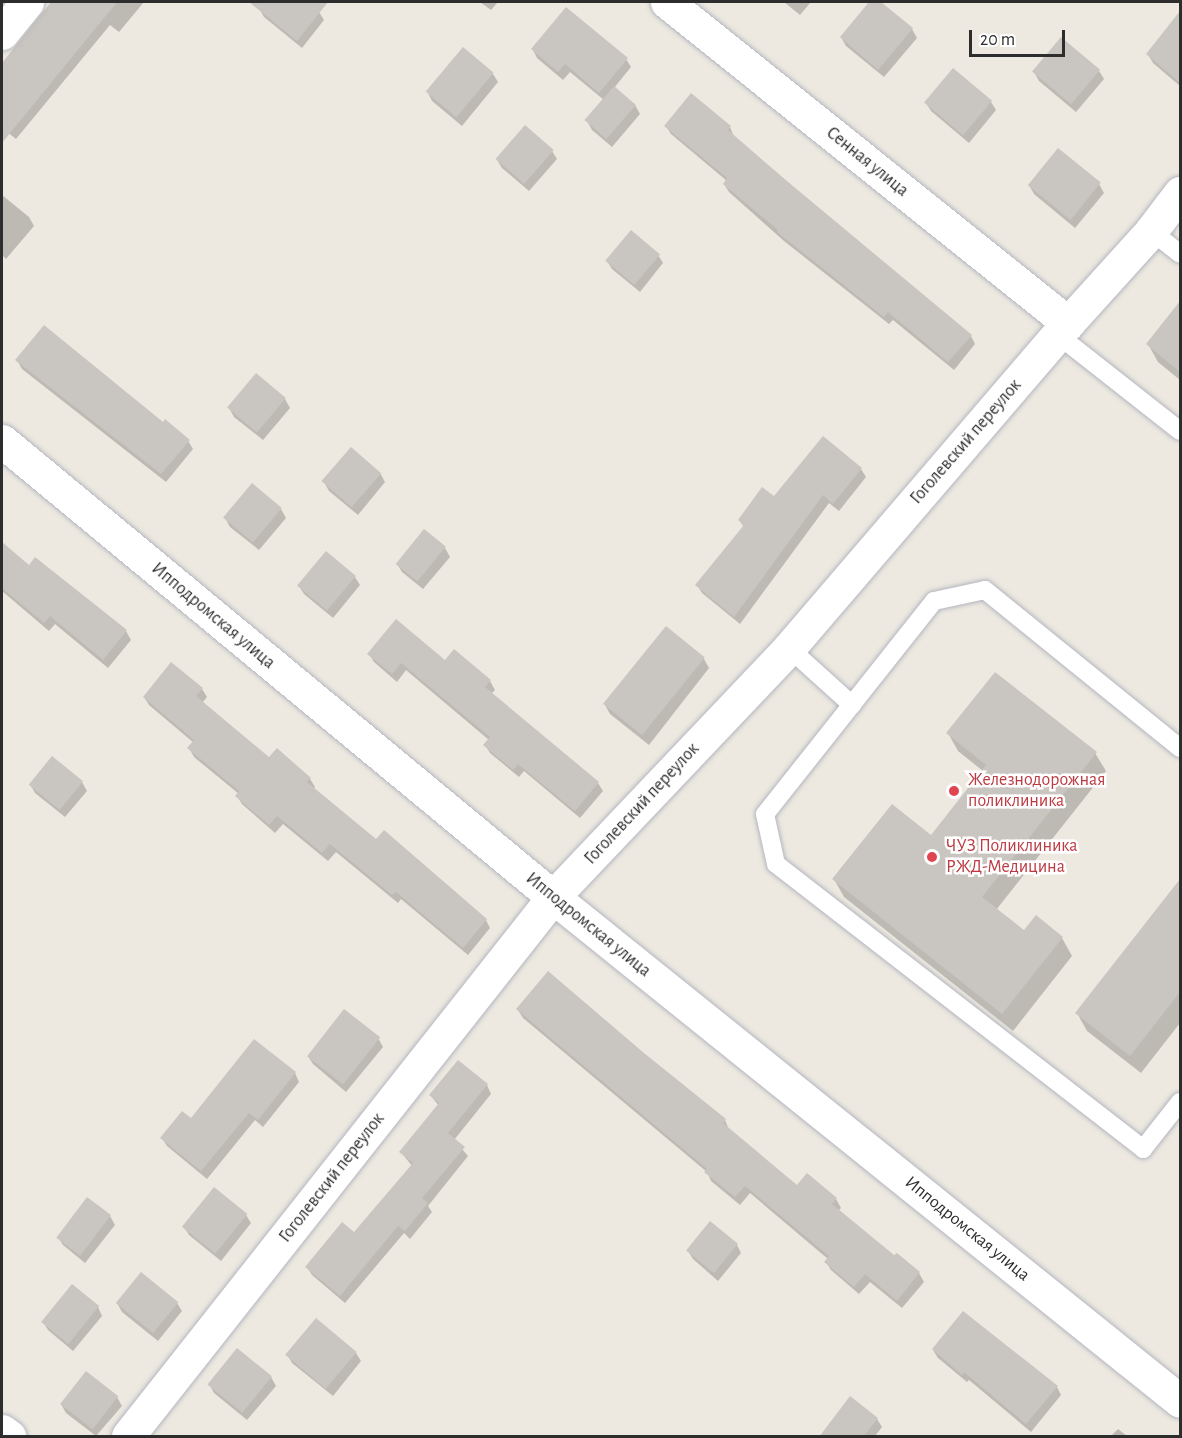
<!DOCTYPE html>
<meta charset="utf-8">
<style>
body{margin:0}
#map{position:relative;width:1182px;height:1438px;overflow:hidden;background:#ede9e1;font-family:"Alegreya Sans",sans-serif}
div>[style]{position:absolute}
.shadow>*{inset:0;background:#0003}
.building>*{inset:0;background:#c9c5c0;transform-origin:0 0}
.roads{filter:drop-shadow(0 0 2px #b4b6bf) drop-shadow(0 0 2px #b4b6bf)}
.service>*{height:18px;margin:-9px;padding:0 9px;transform-origin:9px;border-radius:9px;background:#fff}
.minor>*{height:33px;margin:-16.5px;padding:0 16.5px;transform-origin:16.5px;border-radius:16.5px;background:#fff}
.dots>*{width:16px;height:16px;translate:-50% -50%;box-sizing:border-box;border:3px solid #fff;border-radius:50%}
span{translate:-50% -50%;white-space:nowrap;text-align:center;line-height:1.15;-webkit-text-stroke:5px #fff;paint-order:stroke}
.street-label{font-size:18px;color:#2d2d2d}
.health-label{font-size:18px;color:#be3a42}
.left{translate:0 -50%;text-align:left}
.frame{position:absolute;inset:0;border:3px solid #2d2d2d;pointer-events:none}
.scale{position:absolute;left:969px;top:30px;width:96px;height:27px;box-sizing:border-box;border:3px solid #2d2d2d;border-top:0;padding-left:8px;font-size:18px;line-height:21px;white-space:nowrap;color:#2d2d2d;-webkit-text-stroke:4px #fff;paint-order:stroke}
</style>
<div id="map">
<div class="shadow">
<i style="clip-path:polygon(69px 2px,144px 2px,119px 32px,110px 25px,16px 139px,2px 128px,2px 65px,38px 20px,48px 28px)"></i>
<i style="clip-path:polygon(265px 2px,307px 2px,319px 12px,324px 20px,302px 48px,264px 17px,259px 8px)"></i>
<i style="clip-path:polygon(480px 2px,498px 2px,491px 10px)"></i>
<i style="clip-path:polygon(784px 2px,811px 2px,800px 15px)"></i>
<i style="clip-path:polygon(871px 2px,879px 2px,912px 29px,917px 38px,884px 77px,846px 46px,841px 37px)"></i>
<i style="clip-path:polygon(1180px 15px,1180px 86px,1153px 63px,1148px 54px)"></i>
<i style="clip-path:polygon(533px 50px,626px 59px,631px 67px,614px 88px,635px 105px,640px 114px,612px 147px,592px 130px,587px 121px,604px 100px,570px 72px,563px 80px,537px 58px)"></i>
<i style="clip-path:polygon(1099px 71px,1104px 79px,1076px 112px,1039px 81px,1034px 72px)"></i>
<i style="clip-path:polygon(493px 74px,498px 82px,462px 126px,432px 101px,428px 93px)"></i>
<i style="clip-path:polygon(991px 102px,996px 110px,969px 143px,931px 111px,926px 103px)"></i>
<i style="clip-path:polygon(666px 126px,730px 127px,734px 137px,971px 336px,975px 344px,954px 370px,893px 320px,889px 324px,784px 241px,729px 192px,724px 184px,727px 181px,671px 134px)"></i>
<i style="clip-path:polygon(552px 151px,557px 159px,529px 191px,502px 168px,497px 160px)"></i>
<i style="clip-path:polygon(1099px 184px,1104px 193px,1075px 228px,1034px 194px,1029px 185px)"></i>
<i style="clip-path:polygon(2px 195px,29px 217px,34px 226px,6px 259px,2px 255px)"></i>
<i style="clip-path:polygon(658px 255px,663px 263px,640px 292px,612px 269px,607px 261px)"></i>
<i style="clip-path:polygon(1180px 304px,1180px 380px,1158px 362px,1148px 344px)"></i>
<i style="clip-path:polygon(17px 360px,163px 424px,188px 441px,193px 449px,166px 482px,22px 369px)"></i>
<i style="clip-path:polygon(257px 375px,285px 399px,290px 408px,263px 440px,234px 417px,229px 408px)"></i>
<i style="clip-path:polygon(861px 469px,866px 477px,839px 511px,829px 503px,740px 624px,702px 593px,697px 585px,744px 527px,739px 520px,774px 498px)"></i>
<i style="clip-path:polygon(380px 473px,385px 482px,358px 515px,329px 491px,324px 482px)"></i>
<i style="clip-path:polygon(281px 509px,286px 518px,259px 550px,230px 527px,225px 518px)"></i>
<i style="clip-path:polygon(424px 531px,445px 548px,450px 557px,423px 589px,402px 572px,397px 564px)"></i>
<i style="clip-path:polygon(2px 544px,29px 567px,35px 560px,126px 631px,131px 640px,108px 668px,55px 624px,49px 631px,2px 591px)"></i>
<i style="clip-path:polygon(355px 577px,360px 585px,333px 618px,304px 594px,299px 586px)"></i>
<i style="clip-path:polygon(666px 628px,704px 659px,709px 668px,649px 745px,610px 714px,605px 705px)"></i>
<i style="clip-path:polygon(454px 651px,490px 681px,495px 690px,491px 694px,598px 783px,603px 791px,580px 818px,524px 771px,519px 777px,490px 753px,485px 745px,489px 740px,406px 670px,397px 682px,374px 662px,369px 654px,445px 663px)"></i>
<i style="clip-path:polygon(202px 689px,207px 697px,202px 703px,269px 759px,310px 779px,315px 787px,313px 789px,376px 841px,486px 920px,490px 928px,468px 955px,401px 899px,398px 903px,336px 852px,328px 861px,283px 824px,275px 833px,242px 804px,237px 796px,239px 794px,194px 757px,189px 748px,194px 743px,149px 705px,144px 697px)"></i>
<i style="clip-path:polygon(948px 733px,1095px 753px,1106px 771px,996px 910px,1024px 932px,1036px 917px,1062px 938px,1072px 956px,1013px 1031px,844px 897px,834px 879px,931px 837px,983px 771px,958px 751px)"></i>
<i style="clip-path:polygon(52px 758px,82px 782px,87px 791px,65px 817px,35px 793px,30px 784px)"></i>
<i style="clip-path:polygon(1180px 882px,1180px 1023px,1141px 1073px,1087px 1031px,1077px 1013px)"></i>
<i style="clip-path:polygon(518px 1010px,643px 1054px,725px 1120px,729px 1130px,798px 1187px,807px 1175px,836px 1199px,841px 1208px,838px 1211px,895px 1257px,897px 1255px,919px 1273px,924px 1282px,902px 1308px,870px 1282px,859px 1294px,831px 1270px,826px 1262px,828px 1259px,750px 1193px,740px 1205px,711px 1181px,707px 1172px,523px 1018px)"></i>
<i style="clip-path:polygon(378px 1038px,383px 1047px,346px 1092px,313px 1064px,308px 1056px)"></i>
<i style="clip-path:polygon(295px 1073px,299px 1082px,263px 1127px,255px 1120px,207px 1179px,167px 1146px,162px 1138px,191px 1120px)"></i>
<i style="clip-path:polygon(487px 1085px,491px 1094px,454px 1140px,468px 1156px,428px 1206px,432px 1212px,410px 1239px,404px 1233px,345px 1303px,312px 1275px,307px 1267px,355px 1234px,412px 1166px,401px 1152px,439px 1106px,431px 1096px)"></i>
<i style="clip-path:polygon(246px 1215px,251px 1223px,221px 1261px,189px 1235px,184px 1227px)"></i>
<i style="clip-path:polygon(110px 1216px,115px 1225px,85px 1263px,63px 1245px,58px 1237px)"></i>
<i style="clip-path:polygon(737px 1245px,741px 1253px,718px 1281px,693px 1259px,688px 1251px)"></i>
<i style="clip-path:polygon(117px 1303px,177px 1303px,182px 1311px,158px 1341px,122px 1312px)"></i>
<i style="clip-path:polygon(98px 1307px,102px 1316px,73px 1351px,48px 1330px,43px 1322px)"></i>
<i style="clip-path:polygon(933px 1350px,1057px 1387px,1061px 1395px,1031px 1432px,969px 1380px,967px 1382px,938px 1358px)"></i>
<i style="clip-path:polygon(356px 1353px,361px 1361px,333px 1396px,292px 1363px,287px 1354px)"></i>
<i style="clip-path:polygon(271px 1377px,276px 1386px,247px 1420px,214px 1393px,209px 1384px)"></i>
<i style="clip-path:polygon(117px 1397px,122px 1406px,96px 1436px,66px 1413px,61px 1404px)"></i>
<i style="clip-path:polygon(877px 1419px,882px 1427px,875px 1436px,821px 1436px)"></i>
<i style="clip-path:polygon(1118px 1429px,1127px 1436px,1111px 1436px)"></i>
</div>
<div class="building">
<i style="clip-path:polygon(51px 2px,117px 2px,2px 143px,2px 63px)"></i>
<i style="clip-path:polygon(249px 2px,328px 2px,297px 41px)"></i>
<i style="clip-path:polygon(869px 2px,881px 2px,913px 28px,878px 70px,840px 37px)"></i>
<i style="clip-path:polygon(566px 7px,628px 58px,599px 93px,565px 64px,558px 72px,531px 49px)"></i>
<i style="clip-path:polygon(1180px 11px,1180px 83px,1146px 54px)"></i>
<i style="left:1061px;top:37px;width:51px;height:45px;rotate:40deg"></i>
<i style="left:463px;top:47px;width:40px;height:58px;rotate:40deg"></i>
<i style="left:953px;top:68px;width:51px;height:45px;rotate:40deg"></i>
<i style="left:614px;top:86px;width:29px;height:45px;rotate:41deg"></i>
<i style="clip-path:polygon(691px 93px,731px 126px,728px 130px,788px 182px,972px 335px,948px 362px,888px 312px,884px 317px,777px 232px,778px 230px,723px 184px,727px 178px,664px 126px)"></i>
<i style="left:525px;top:125px;width:38px;height:45px;rotate:41deg"></i>
<i style="left:1058px;top:148px;width:55px;height:48px;rotate:39deg"></i>
<i style="left:631px;top:230px;width:38px;height:40px;rotate:40deg"></i>
<i style="clip-path:polygon(1180px 301px,1180px 372px,1146px 344px)"></i>
<i style="clip-path:polygon(44px 325px,163px 422px,165px 419px,190px 440px,161px 474px,15px 360px)"></i>
<i style="left:256px;top:373px;width:39px;height:45px;rotate:40deg"></i>
<i style="clip-path:polygon(823px 436px,862px 468px,833px 504px,823px 495px,734px 617px,695px 585px,744px 525px,738px 520px,762px 487px,774px 496px)"></i>
<i style="left:351px;top:447px;width:40px;height:45px;rotate:41deg"></i>
<i style="left:252px;top:483px;width:39px;height:45px;rotate:40deg"></i>
<i style="left:424px;top:529px;width:28px;height:45px;rotate:39deg"></i>
<i style="clip-path:polygon(2px 542px,29px 565px,35px 557px,127px 630px,103px 660px,50px 616px,44px 623px,2px 588px)"></i>
<i style="left:326px;top:551px;width:39px;height:45px;rotate:40deg"></i>
<i style="clip-path:polygon(396px 619px,445px 660px,454px 649px,491px 680px,485px 687px,599px 782px,575px 811px,518px 764px,513px 770px,483px 745px,490px 737px,401px 663px,392px 674px,367px 654px)"></i>
<i style="left:666px;top:626px;width:50px;height:100px;rotate:39deg"></i>
<i style="clip-path:polygon(171px 662px,203px 688px,196px 696px,269px 757px,277px 748px,311px 778px,307px 782px,376px 839px,384px 830px,487px 919px,463px 948px,396px 892px,392px 895px,330px 844px,322px 853px,277px 816px,269px 825px,235px 796px,239px 791px,187px 748px,194px 740px,143px 697px)"></i>
<i style="clip-path:polygon(995px 672px,1097px 752px,982px 897px,1024px 930px,1036px 915px,1063px 937px,1002px 1014px,832px 879px,892px 804px,931px 835px,986px 765px,946px 733px)"></i>
<i style="left:52px;top:756px;width:40px;height:37px;rotate:39deg"></i>
<i style="clip-path:polygon(1180px 879px,1180px 992px,1130px 1056px,1075px 1013px)"></i>
<i style="clip-path:polygon(548px 971px,644px 1053px,726px 1119px,723px 1123px,797px 1185px,807px 1173px,837px 1198px,832px 1204px,894px 1255px,897px 1253px,920px 1272px,897px 1301px,865px 1274px,854px 1287px,824px 1262px,829px 1256px,745px 1186px,735px 1197px,704px 1172px,707px 1169px,516px 1009px)"></i>
<i style="left:344px;top:1009px;width:46px;height:60px;rotate:38deg"></i>
<i style="clip-path:polygon(254px 1039px,296px 1072px,258px 1120px,249px 1113px,201px 1171px,160px 1138px,182px 1111px,191px 1118px)"></i>
<i style="clip-path:polygon(458px 1060px,488px 1084px,448px 1133px,465px 1147px,422px 1198px,428px 1203px,405px 1231px,398px 1226px,340px 1296px,305px 1267px,342px 1222px,354px 1232px,413px 1163px,399px 1152px,439px 1103px,429px 1095px)"></i>
<i style="left:214px;top:1187px;width:43px;height:51px;rotate:39deg"></i>
<i style="left:87px;top:1197px;width:30px;height:51px;rotate:37deg"></i>
<i style="left:710px;top:1221px;width:36px;height:38px;rotate:39deg"></i>
<i style="left:141px;top:1272px;width:48px;height:40px;rotate:39deg"></i>
<i style="left:72px;top:1284px;width:35px;height:49px;rotate:39deg"></i>
<i style="clip-path:polygon(963px 1311px,1058px 1386px,1026px 1424px,964px 1372px,962px 1375px,932px 1349px)"></i>
<i style="left:316px;top:1318px;width:53px;height:48px;rotate:40deg"></i>
<i style="left:237px;top:1348px;width:45px;height:47px;rotate:39deg"></i>
<i style="left:86px;top:1371px;width:41px;height:42px;rotate:38deg"></i>
<i style="clip-path:polygon(850px 1396px,878px 1418px,863px 1437px,819px 1437px)"></i>
</div>
<div class="roads">
<div class="service">
<i style="left:1151px;top:231px;width:37px;rotate:38deg"></i>
<i style="left:1058px;top:335px;width:155px;rotate:38.2deg"></i>
<i style="left:789px;top:648px;width:85px;rotate:42.1deg"></i>
<i style="left:1180px;top:748px;width:251px;rotate:-141deg"></i>
<i style="left:985px;top:590px;width:52px;rotate:167.8deg"></i>
<i style="left:934px;top:601px;width:272px;rotate:128.4deg"></i>
<i style="left:765px;top:814px;width:51px;rotate:77.6deg"></i>
<i style="left:776px;top:864px;width:465px;rotate:37.8deg"></i>
<i style="left:1143px;top:1149px;width:60px;rotate:-51.8deg"></i>
</div>
<div class="minor">
<i style="left:667px;top:2px;width:514px;rotate:38.68deg"></i>
<i style="left:2px;top:33px;width:40px;rotate:-51deg"></i>
<i style="left:2px;top:441px;width:715px;rotate:39.61deg"></i>
<i style="left:553px;top:897px;width:804px;rotate:38.79deg"></i>
<i style="left:2px;top:1431px;width:9px;rotate:36deg"></i>
<i style="left:128px;top:1436px;width:686px;rotate:-51.74deg"></i>
<i style="left:553px;top:897px;width:343px;rotate:-46.5deg"></i>
<i style="left:789px;top:648px;width:428px;rotate:-49.4deg"></i>
<i style="left:1068px;top:323px;width:124px;rotate:-47.9deg"></i>
<i style="left:1151px;top:231px;width:48px;rotate:-52.7deg"></i>
</div>
</div>
<div class="dots">
<i style="left:954px;top:791px;background:#e0444e"></i>
<i style="left:932px;top:857px;background:#e0444e"></i>
</div>
<div class="street-label">
<span style="left:867px;top:162px;rotate:39deg">Сенная улица</span>
<span style="left:966px;top:442px;rotate:-49deg">Гоголевский переулок</span>
<span style="left:213px;top:616px;rotate:40deg">Ипподромская улица</span>
<span style="left:642px;top:804px;rotate:-47deg">Гоголевский переулок</span>
<span style="left:588px;top:925px;rotate:39deg">Ипподромская улица</span>
<span style="left:332px;top:1178px;rotate:-52deg">Гоголевский переулок</span>
<span style="left:967px;top:1229px;rotate:39deg">Ипподромская улица</span>
</div>
<div class="health-label">
<span class="left" style="left:968px;top:791px">Железнодорожная<br>поликлиника</span>
<span class="left" style="left:946px;top:857px">ЧУЗ Поликлиника<br>РЖД-Медицина</span>
</div>
<div class="frame"></div>
<div class="scale">20 m</div>
</div>
